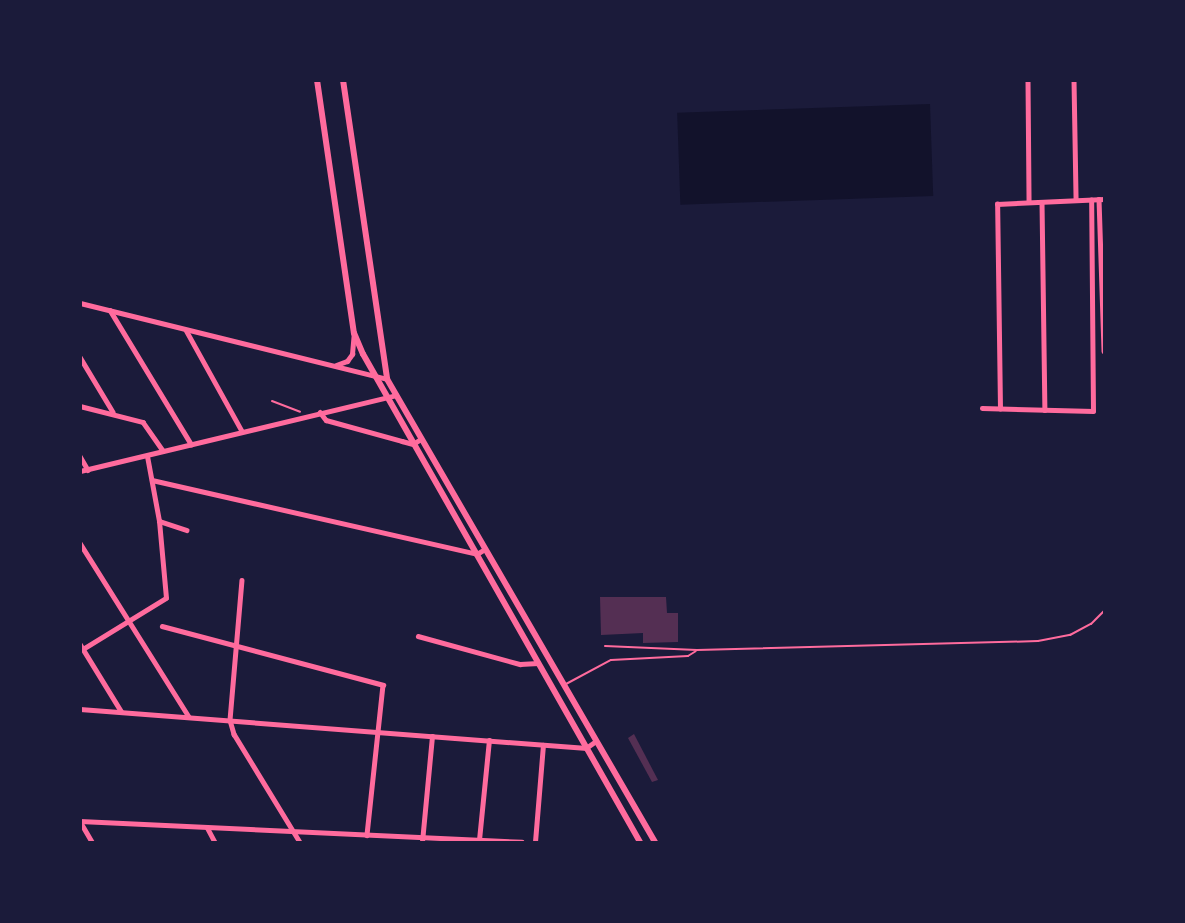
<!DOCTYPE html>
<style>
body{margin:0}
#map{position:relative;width:1185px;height:923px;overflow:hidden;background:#1b1b3a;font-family:Figtree,sans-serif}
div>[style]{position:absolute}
.water>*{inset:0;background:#12122b;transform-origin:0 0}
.building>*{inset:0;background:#542f53}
.path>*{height:2px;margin:-1px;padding:0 1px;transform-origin:1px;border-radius:1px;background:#ff6b9d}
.service>*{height:2px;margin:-1px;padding:0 1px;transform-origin:1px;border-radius:1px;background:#ff6b9d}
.minor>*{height:4.5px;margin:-2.25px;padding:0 2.25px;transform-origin:2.25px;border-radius:2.25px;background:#ff6b9d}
.tertiary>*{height:5px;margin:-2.5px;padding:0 2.5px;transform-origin:2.5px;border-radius:2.5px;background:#ff6b9d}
.secondary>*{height:6px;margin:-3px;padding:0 3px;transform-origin:3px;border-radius:3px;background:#ff6b9d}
span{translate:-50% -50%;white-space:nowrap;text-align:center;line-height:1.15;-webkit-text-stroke:5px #1b1b3a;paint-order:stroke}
.frame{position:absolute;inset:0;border:82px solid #1b1b3a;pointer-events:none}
</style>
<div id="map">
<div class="water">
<i style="left:930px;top:104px;width:92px;height:253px;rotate:88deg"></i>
</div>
<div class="building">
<i style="clip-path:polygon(600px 597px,666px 597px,667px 613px,678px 613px,678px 642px,643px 643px,643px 633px,601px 635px)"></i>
<i style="clip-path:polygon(634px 734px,658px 780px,652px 782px,628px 738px)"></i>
</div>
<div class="path">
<i style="left:272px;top:401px;width:30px;rotate:21deg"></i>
</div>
<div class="service">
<i style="left:605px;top:646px;width:92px;rotate:2.5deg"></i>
<i style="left:697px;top:650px;width:341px;rotate:-1.5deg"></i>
<i style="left:1038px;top:641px;width:33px;rotate:-11deg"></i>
<i style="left:1070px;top:635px;width:24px;rotate:-28deg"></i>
<i style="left:1091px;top:624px;width:18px;rotate:-45deg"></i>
<i style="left:566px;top:684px;width:51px;rotate:-28.1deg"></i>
<i style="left:611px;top:660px;width:77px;rotate:-3deg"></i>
<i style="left:688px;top:656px;width:9px;rotate:-32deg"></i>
</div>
<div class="minor">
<i style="left:1028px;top:80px;width:122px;rotate:89.5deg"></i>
<i style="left:1074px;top:80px;width:120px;rotate:89deg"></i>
<i style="left:1099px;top:199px;width:152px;rotate:88.1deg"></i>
<i style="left:1042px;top:202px;width:208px;rotate:89.2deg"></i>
<i style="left:110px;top:310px;width:157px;rotate:58.8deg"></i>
<i style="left:186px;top:330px;width:115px;rotate:61deg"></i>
<i style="left:80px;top:357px;width:64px;rotate:59deg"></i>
<i style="left:80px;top:406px;width:65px;rotate:14.3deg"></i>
<i style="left:143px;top:422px;width:35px;rotate:55deg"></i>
<i style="left:982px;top:408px;width:111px;rotate:1.5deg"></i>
<i style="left:1093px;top:411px;width:211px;rotate:-90.5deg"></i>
<i style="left:1000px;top:409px;width:205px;rotate:-90.8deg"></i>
<i style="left:997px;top:204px;width:107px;rotate:-2.7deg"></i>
<i style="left:320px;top:412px;width:10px;rotate:53deg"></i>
<i style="left:326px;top:420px;width:79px;rotate:15.4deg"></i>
<i style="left:402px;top:441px;width:11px;rotate:15deg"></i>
<i style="left:413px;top:444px;width:9px;rotate:-32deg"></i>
<i style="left:80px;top:456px;width:16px;rotate:60deg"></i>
<i style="left:152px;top:480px;width:333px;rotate:12.8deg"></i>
<i style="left:477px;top:554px;width:9px;rotate:-32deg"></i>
<i style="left:159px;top:521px;width:29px;rotate:18deg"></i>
<i style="left:80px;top:543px;width:205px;rotate:57.9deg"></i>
<i style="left:242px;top:580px;width:141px;rotate:94.9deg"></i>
<i style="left:230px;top:720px;width:15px;rotate:74deg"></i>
<i style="left:234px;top:734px;width:127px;rotate:58.6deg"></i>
<i style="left:162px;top:626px;width:229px;rotate:14.9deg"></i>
<i style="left:383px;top:685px;width:151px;rotate:96.1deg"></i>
<i style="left:418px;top:636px;width:106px;rotate:15.4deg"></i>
<i style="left:520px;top:664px;width:18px;rotate:-3deg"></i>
<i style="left:80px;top:644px;width:79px;rotate:58.5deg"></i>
<i style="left:83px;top:649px;width:97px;rotate:-31.6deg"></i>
<i style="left:166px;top:598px;width:77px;rotate:-95.2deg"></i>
<i style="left:159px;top:521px;width:66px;rotate:-100.5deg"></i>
<i style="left:80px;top:709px;width:508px;rotate:4.41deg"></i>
<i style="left:586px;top:748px;width:12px;rotate:-35deg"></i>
<i style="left:80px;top:821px;width:442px;rotate:2.7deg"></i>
<i style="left:80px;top:821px;width:24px;rotate:60deg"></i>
<i style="left:207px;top:827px;width:17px;rotate:62deg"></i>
<i style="left:479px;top:840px;width:100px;rotate:-84.3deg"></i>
<i style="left:422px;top:842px;width:106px;rotate:-84.6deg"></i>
<i style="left:535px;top:842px;width:97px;rotate:-85.3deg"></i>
</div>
<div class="tertiary">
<i style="left:80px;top:303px;width:316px;rotate:13.9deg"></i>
<i style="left:336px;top:365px;width:12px;rotate:-20deg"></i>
<i style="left:347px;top:361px;width:9px;rotate:-54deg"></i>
<i style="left:352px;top:354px;width:21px;rotate:-85deg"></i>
<i style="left:80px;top:471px;width:325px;rotate:-13.5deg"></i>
</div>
<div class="secondary">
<i style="left:317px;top:80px;width:256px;rotate:81.7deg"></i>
<i style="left:354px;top:333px;width:23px;rotate:67deg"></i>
<i style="left:363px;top:354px;width:561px;rotate:60.42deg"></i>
<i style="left:343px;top:80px;width:302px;rotate:81.6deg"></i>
<i style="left:387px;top:379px;width:535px;rotate:59.94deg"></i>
</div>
<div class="frame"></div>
</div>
